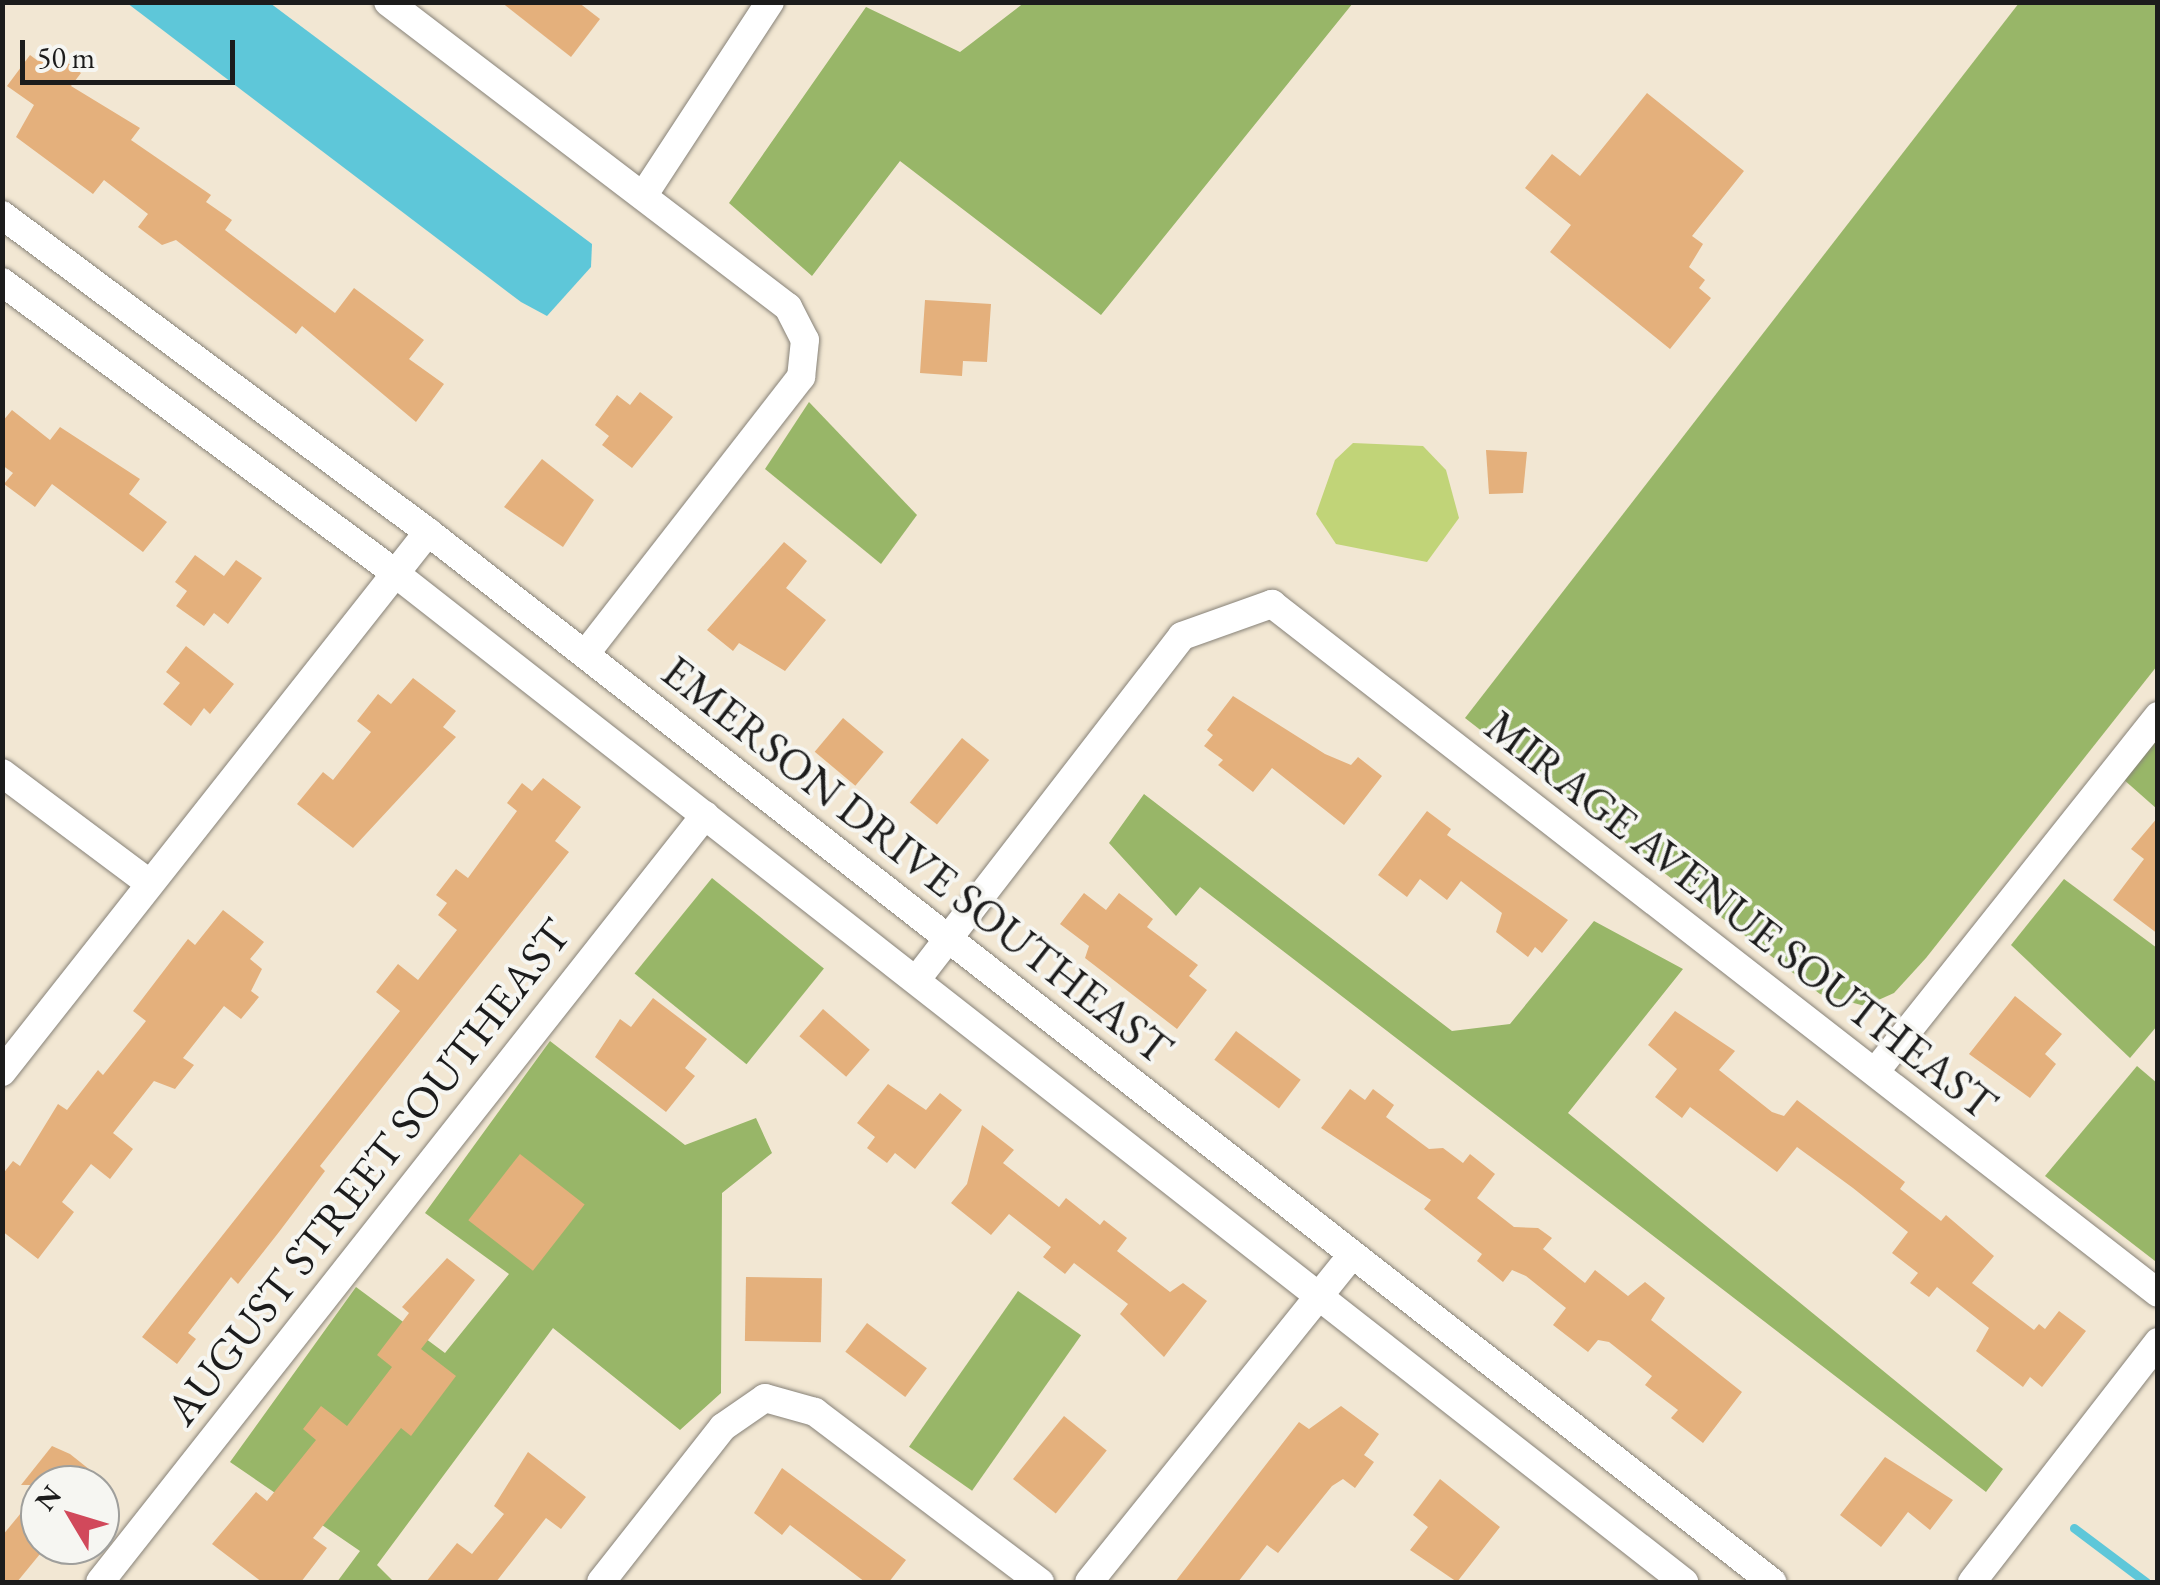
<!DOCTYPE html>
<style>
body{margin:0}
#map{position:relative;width:2160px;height:1585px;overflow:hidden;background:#f2e7d3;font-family:"EB Garamond",serif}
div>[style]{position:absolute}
.green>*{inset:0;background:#c1d478}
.forest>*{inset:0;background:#98b668;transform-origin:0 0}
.water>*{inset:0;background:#5ec7d9}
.stream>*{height:9px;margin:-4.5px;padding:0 4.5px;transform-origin:4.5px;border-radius:4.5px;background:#5ec7d9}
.building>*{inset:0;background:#e4b07c;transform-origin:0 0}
.roads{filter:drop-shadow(0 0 2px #878278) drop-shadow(0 0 2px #878278)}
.minor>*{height:28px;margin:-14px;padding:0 14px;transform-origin:14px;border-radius:14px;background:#fff}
span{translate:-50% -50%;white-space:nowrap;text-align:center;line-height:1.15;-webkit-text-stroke:8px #f6f6f2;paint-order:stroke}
.street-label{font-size:45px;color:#1c1c1c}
.frame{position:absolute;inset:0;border:5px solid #1c1c1c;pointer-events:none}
.north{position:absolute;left:20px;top:1465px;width:100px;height:100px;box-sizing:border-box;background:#f6f6f2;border:2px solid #9f9f9c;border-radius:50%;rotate:308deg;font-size:28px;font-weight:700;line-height:40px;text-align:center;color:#1c1c1c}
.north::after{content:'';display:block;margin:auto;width:35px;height:45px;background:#d1495b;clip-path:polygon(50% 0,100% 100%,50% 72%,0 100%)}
.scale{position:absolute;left:20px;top:40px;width:215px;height:45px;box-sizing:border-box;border:5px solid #1c1c1c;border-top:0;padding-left:12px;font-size:30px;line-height:35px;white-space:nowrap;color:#1c1c1c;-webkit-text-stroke:8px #f6f6f2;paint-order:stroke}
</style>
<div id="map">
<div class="green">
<i style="clip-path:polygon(1353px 443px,1423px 446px,1446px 470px,1459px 518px,1427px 562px,1336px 544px,1316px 514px,1335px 460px)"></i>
</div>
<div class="forest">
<i style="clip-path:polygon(1025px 2px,1353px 3px,1101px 315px,900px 161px,812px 276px,729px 203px,866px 7px,960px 52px)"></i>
<i style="clip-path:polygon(2019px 3px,2157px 3px,2157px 666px,1926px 958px,1894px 993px,1865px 1006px,1820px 994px,1465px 718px)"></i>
<i style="clip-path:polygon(809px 402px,917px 515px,881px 564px,765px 469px)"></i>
<i style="clip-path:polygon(2157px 716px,2157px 809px,2114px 771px)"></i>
<i style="clip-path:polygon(1144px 794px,1452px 1031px,1510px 1024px,1594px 921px,1683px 969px,1568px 1113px,2003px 1469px,1986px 1492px,1200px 887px,1176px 916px,1109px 843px)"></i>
<i style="left:712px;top:878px;width:144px;height:123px;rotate:39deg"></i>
<i style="clip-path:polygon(2064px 879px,2157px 948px,2157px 1026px,2130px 1058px,2011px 945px)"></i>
<i style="clip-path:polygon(550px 1041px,685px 1145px,756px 1118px,772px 1153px,722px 1193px,721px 1393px,680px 1430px,553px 1328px,377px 1565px,394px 1582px,337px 1582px,360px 1551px,230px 1462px,356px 1287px,445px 1353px,509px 1274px,425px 1213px)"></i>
<i style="clip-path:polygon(2137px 1066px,2157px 1083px,2155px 1261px,2045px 1176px)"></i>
<i style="left:1018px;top:1291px;width:77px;height:190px;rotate:35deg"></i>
</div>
<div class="water">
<i style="clip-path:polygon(127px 3px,270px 3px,592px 244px,591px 267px,547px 316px,521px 302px)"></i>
</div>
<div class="stream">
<i style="left:2074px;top:1528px;width:90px;rotate:36.9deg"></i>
</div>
<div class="building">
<i style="clip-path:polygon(501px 2px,578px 2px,600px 19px,571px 57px)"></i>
<i style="clip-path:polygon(48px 48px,81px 73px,71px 86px,140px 128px,131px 140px,211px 195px,206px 202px,232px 220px,225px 230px,335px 313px,354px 288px,424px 340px,409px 359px,444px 384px,416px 422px,302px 326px,296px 334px,176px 240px,162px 245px,138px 227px,148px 214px,104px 180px,93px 194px,16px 137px,34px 105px,7px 86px,30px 55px,38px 61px)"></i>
<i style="clip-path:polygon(1647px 93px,1744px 171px,1692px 236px,1703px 244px,1689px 267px,1705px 280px,1699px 288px,1711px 298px,1670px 349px,1550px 252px,1571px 225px,1525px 188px,1552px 154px,1580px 176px)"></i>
<i style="clip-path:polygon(925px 300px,991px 304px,987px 362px,963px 361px,962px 376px,920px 373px)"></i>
<i style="clip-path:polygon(640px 392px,673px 417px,632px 468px,602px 445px,609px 436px,595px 425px,617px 395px,630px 405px)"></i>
<i style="clip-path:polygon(12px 410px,50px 440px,60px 427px,140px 479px,129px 494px,167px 522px,143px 552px,52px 484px,35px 507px,4px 484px,13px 473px,2px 465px,2px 422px)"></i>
<i style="clip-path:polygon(1486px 450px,1527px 452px,1523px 493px,1489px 494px)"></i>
<i style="clip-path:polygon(542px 459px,594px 500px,563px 547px,504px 507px)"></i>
<i style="clip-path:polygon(784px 542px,807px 561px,786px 588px,826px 620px,785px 671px,739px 643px,733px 651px,707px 630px)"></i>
<i style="clip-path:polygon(195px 555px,224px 576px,236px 560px,262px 578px,228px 624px,214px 613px,204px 626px,176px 606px,187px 591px,175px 582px)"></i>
<i style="clip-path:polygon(186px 646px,234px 684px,210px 714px,204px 708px,191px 726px,163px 704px,180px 683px,166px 672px)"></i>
<i style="clip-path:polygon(413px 678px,456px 711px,443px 727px,456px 737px,353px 848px,297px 804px,323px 772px,333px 780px,371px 732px,357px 721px,378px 694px,391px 704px)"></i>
<i style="clip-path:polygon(1233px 696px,1325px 754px,1351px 765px,1358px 757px,1382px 776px,1344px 825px,1272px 768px,1253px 792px,1218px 765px,1223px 760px,1204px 746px,1213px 735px,1207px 730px)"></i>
<i style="left:843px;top:718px;width:53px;height:44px;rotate:40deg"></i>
<i style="left:962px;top:738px;width:35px;height:83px;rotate:39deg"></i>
<i style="clip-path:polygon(543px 778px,581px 807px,555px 841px,569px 852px,320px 1166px,325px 1171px,279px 1232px,238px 1284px,231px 1277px,188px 1333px,196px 1339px,177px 1364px,142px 1337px,400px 1011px,376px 992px,398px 964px,418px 980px,457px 930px,438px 915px,447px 903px,436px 895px,456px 869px,468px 878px,517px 811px,507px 803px,522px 783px,532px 791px)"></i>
<i style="clip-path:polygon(1427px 811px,1451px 829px,1447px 835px,1568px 920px,1542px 953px,1535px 947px,1528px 957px,1496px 932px,1502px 913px,1461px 881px,1447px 900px,1420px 879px,1407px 897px,1378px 875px)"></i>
<i style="clip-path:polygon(2158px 817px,2158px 934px,2113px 900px,2144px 859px,2131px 849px)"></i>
<i style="clip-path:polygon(1084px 893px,1106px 910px,1119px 893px,1153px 919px,1147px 927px,1198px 965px,1189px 976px,1207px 990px,1177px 1029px,1085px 958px,1089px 946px,1060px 924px)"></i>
<i style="clip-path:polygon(223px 910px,264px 942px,250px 959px,262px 969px,251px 991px,259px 997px,241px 1019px,224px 1006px,183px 1058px,194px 1065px,175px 1089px,154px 1081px,113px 1133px,133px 1149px,110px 1179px,91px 1164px,62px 1202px,74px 1212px,38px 1259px,2px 1231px,2px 1175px,13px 1161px,20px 1166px,58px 1104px,67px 1110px,98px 1070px,103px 1075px,146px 1021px,133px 1011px,188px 939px,195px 945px)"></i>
<i style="clip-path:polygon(2015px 996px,2062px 1034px,2045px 1054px,2056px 1064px,2030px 1098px,1969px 1054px)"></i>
<i style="clip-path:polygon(653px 998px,707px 1039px,685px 1068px,695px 1076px,666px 1112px,595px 1057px,620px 1019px,631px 1027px)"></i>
<i style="left:823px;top:1009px;width:62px;height:36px;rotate:41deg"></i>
<i style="clip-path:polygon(1675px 1011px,1735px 1051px,1719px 1070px,1772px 1112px,1784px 1116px,1797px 1100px,1905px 1182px,1900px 1189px,1941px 1221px,1946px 1215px,1994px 1256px,1972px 1283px,2034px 1330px,2039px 1324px,2045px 1329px,2059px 1311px,2086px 1331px,2042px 1387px,2030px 1377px,2023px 1387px,1976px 1351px,1989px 1328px,1937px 1287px,1929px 1297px,1910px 1283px,1918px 1273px,1892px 1253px,1908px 1232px,1853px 1188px,1797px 1147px,1777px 1172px,1690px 1107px,1682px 1118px,1655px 1097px,1677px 1069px,1648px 1045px)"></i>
<i style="left:1236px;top:1031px;width:81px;height:36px;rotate:37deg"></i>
<i style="clip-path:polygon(888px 1084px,926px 1110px,940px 1093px,962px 1110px,915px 1169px,895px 1153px,887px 1163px,867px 1148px,875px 1137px,857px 1123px)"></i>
<i style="clip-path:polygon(1350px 1089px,1365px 1100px,1373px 1089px,1394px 1105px,1386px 1117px,1429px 1149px,1443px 1148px,1463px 1163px,1470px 1154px,1495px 1174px,1477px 1198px,1514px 1227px,1538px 1228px,1552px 1238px,1543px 1249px,1585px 1283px,1595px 1270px,1628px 1296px,1645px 1282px,1665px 1298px,1651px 1320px,1742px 1392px,1703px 1443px,1671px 1418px,1678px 1410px,1645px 1385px,1652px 1376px,1609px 1342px,1598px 1340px,1588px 1352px,1553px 1325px,1566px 1308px,1526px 1276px,1512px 1270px,1503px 1282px,1477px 1261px,1482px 1254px,1424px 1209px,1431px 1200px,1321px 1128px)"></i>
<i style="clip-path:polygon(982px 1125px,1014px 1150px,1003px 1163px,1059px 1207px,1066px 1198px,1100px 1225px,1104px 1220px,1127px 1238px,1117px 1251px,1170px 1292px,1183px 1283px,1207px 1301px,1164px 1357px,1120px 1314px,1128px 1304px,1074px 1263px,1065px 1274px,1043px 1257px,1051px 1247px,1009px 1214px,991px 1235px,951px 1203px,967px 1184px)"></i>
<i style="left:520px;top:1154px;width:82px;height:84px;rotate:38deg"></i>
<i style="clip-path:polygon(447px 1258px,475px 1280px,421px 1349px,456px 1376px,411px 1436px,401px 1428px,313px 1538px,327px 1548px,301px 1582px,262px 1582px,212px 1544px,256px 1492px,267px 1501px,316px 1440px,303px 1429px,321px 1406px,347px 1426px,392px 1367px,377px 1355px,409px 1313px,402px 1307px)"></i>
<i style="left:746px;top:1277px;width:76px;height:64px;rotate:1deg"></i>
<i style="left:867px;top:1323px;width:75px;height:36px;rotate:37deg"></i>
<i style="clip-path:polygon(1341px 1406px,1379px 1434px,1364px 1455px,1374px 1462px,1355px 1488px,1343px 1479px,1332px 1486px,1278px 1553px,1267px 1545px,1238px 1582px,1175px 1582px,1299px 1422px,1309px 1429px)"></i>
<i style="left:1064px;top:1416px;width:55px;height:81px;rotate:39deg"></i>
<i style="clip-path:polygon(52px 1446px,70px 1454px,109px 1485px,21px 1485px)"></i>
<i style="clip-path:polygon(528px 1452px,586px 1497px,561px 1529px,546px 1518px,496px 1582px,426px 1582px,457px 1543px,472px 1554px,504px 1514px,494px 1506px)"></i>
<i style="clip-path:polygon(1885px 1457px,1953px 1500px,1930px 1530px,1908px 1512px,1881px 1547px,1840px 1515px)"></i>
<i style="clip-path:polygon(782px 1468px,906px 1560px,889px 1582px,865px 1582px,790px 1525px,782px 1535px,754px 1513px)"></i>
<i style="clip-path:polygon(1440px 1479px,1500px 1527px,1457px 1582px,1410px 1550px,1428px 1527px,1413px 1515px)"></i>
<i style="clip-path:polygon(40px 1490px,40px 1554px,17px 1582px,2px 1582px,2px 1536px)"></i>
</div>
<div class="roads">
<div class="minor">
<i style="left:388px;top:2px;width:503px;rotate:37.33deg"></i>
<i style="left:788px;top:307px;width:37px;rotate:63deg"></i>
<i style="left:805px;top:340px;width:37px;rotate:96deg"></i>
<i style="left:801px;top:377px;width:351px;rotate:127.9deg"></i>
<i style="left:643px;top:196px;width:232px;rotate:-56.8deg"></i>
<i style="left:2px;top:215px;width:531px;rotate:36.65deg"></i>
<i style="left:428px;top:532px;width:1706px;rotate:38deg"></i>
<i style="left:2px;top:282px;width:490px;rotate:36.5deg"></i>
<i style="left:396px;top:574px;width:1636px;rotate:38.05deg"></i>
<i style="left:2px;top:773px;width:184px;rotate:36.8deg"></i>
<i style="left:917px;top:979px;width:433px;rotate:-52.3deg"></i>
<i style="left:1182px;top:636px;width:96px;rotate:-19.6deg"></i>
<i style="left:1272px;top:604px;width:1122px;rotate:37.87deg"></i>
<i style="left:2px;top:1072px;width:688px;rotate:-51.73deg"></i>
<i style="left:1875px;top:1072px;width:455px;rotate:-51.5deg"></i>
<i style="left:100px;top:1582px;width:977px;rotate:-51.73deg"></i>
<i style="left:601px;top:1582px;width:197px;rotate:-51.8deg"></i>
<i style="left:723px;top:1427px;width:51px;rotate:-34.6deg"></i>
<i style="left:765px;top:1398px;width:52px;rotate:15.6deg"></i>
<i style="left:815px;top:1412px;width:282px;rotate:37.1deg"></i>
<i style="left:1089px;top:1582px;width:417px;rotate:-51.2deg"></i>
<i style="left:1972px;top:1582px;width:304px;rotate:-52.2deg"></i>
</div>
</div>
<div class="street-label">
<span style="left:917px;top:860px;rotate:38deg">EMERSON DRIVE SOUTHEAST</span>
<span style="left:1741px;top:915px;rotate:38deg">MIRAGE AVENUE SOUTHEAST</span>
<span style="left:368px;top:1172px;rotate:-52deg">AUGUST STREET SOUTHEAST</span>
</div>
<div class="frame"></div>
<div class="north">N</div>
<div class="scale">50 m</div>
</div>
